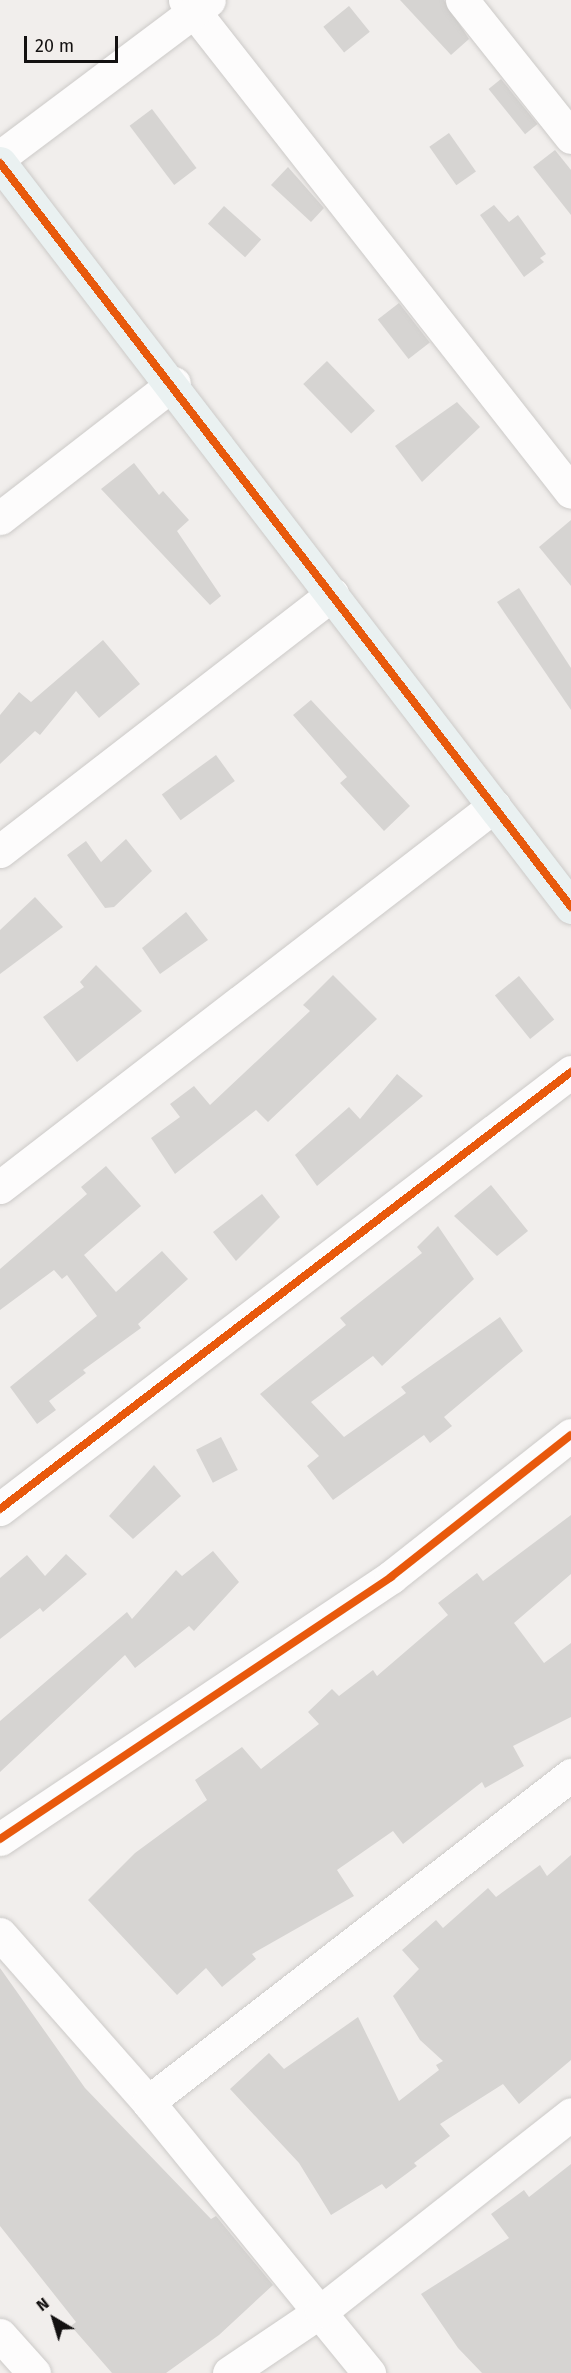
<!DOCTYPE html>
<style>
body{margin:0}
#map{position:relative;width:571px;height:2373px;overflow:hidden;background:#f1eeec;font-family:"Fira Sans",sans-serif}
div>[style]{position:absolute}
.building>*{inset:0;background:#d6d4d2;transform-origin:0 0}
.roads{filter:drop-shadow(0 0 2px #cccac8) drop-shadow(0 0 2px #cccac8)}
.street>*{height:33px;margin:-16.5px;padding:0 16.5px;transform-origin:16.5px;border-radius:16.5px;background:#fdfcfc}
.secondary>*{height:33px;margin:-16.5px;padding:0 16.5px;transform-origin:16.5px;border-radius:16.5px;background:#eaf1f1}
.cycleway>*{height:8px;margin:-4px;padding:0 4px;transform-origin:4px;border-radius:4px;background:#e8590c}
span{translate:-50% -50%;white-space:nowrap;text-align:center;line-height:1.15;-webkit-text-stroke:6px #f2eeeb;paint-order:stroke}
.north{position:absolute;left:24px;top:2289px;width:60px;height:60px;-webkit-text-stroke:4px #f2eeeb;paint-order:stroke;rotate:322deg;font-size:16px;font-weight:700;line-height:24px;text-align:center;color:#131111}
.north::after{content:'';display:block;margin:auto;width:21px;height:27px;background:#131111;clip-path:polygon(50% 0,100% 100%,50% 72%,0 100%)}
.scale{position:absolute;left:24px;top:36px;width:94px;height:27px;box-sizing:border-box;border:3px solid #131111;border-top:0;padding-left:8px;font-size:18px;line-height:21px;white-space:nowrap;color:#131111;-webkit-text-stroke:4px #f2eeeb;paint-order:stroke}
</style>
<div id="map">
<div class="building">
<i style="clip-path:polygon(400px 0,444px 0,469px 39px,451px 55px)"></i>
<i style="left:349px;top:6px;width:33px;height:33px;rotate:51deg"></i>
<i style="left:501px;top:79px;width:58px;height:16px;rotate:51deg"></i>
<i style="left:152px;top:109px;width:74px;height:28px;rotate:53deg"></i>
<i style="left:449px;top:133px;width:47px;height:24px;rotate:55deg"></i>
<i style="clip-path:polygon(555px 150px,571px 170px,571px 215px,533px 167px)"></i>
<i style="clip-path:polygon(288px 167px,324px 208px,311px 222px,271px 185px)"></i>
<i style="clip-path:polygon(494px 205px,509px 222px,518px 215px,546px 254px,540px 258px,544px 262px,524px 277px,480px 215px)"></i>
<i style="left:224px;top:206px;width:50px;height:24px;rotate:42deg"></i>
<i style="left:399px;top:303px;width:50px;height:27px;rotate:52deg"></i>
<i style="left:327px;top:361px;width:69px;height:33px;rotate:46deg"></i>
<i style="clip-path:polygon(457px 402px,480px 427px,422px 482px,395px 446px)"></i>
<i style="clip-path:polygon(134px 463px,159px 495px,163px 491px,189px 520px,177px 531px,221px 596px,210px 605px,101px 489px)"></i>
<i style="clip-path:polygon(571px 520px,571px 586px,539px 547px)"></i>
<i style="clip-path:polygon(519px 588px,571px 668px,571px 710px,497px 602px)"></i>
<i style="clip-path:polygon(103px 640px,140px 684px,99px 718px,76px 691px,40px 735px,35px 731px,0 764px,0 715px,19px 692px,31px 702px)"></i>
<i style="clip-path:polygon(311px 700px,410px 806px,384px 831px,340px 783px,347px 777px,293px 715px)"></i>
<i style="left:216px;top:755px;width:32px;height:67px;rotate:54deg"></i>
<i style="clip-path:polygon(126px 839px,152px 871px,114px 907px,105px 908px,67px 855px,86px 841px,101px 862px)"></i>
<i style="clip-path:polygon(35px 897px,63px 927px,0 974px,0 930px)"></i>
<i style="clip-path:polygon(186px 912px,208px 940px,160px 974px,142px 948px)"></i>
<i style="clip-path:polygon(96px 965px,142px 1011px,77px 1062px,43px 1017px,84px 987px,80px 982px)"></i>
<i style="clip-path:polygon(333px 975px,377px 1019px,268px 1122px,256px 1110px,175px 1174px,151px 1138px,180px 1117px,170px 1104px,194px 1086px,210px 1105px,310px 1011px,303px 1005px)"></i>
<i style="left:519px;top:976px;width:56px;height:31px;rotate:51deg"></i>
<i style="clip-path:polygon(397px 1074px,423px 1096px,317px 1186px,295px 1155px,349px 1107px,360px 1119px)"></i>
<i style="clip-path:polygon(106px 1166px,141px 1206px,84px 1255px,116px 1292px,162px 1251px,188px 1279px,138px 1324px,141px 1328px,83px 1370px,86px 1373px,49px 1401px,56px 1410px,37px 1424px,10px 1387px,97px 1316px,67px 1275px,62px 1279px,54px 1270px,0 1310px,0 1269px,87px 1194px,81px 1187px)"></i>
<i style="clip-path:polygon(491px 1185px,528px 1231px,497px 1256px,454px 1216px)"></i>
<i style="clip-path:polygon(262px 1194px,280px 1217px,236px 1261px,213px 1232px)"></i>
<i style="clip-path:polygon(438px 1226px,474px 1279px,382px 1366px,373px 1356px,311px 1402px,344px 1437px,406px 1393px,401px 1387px,500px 1317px,523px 1351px,444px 1417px,452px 1426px,430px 1443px,424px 1435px,333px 1500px,307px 1466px,319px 1456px,260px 1394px,346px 1325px,340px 1318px,422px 1253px,417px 1247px)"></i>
<i style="left:221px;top:1437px;width:37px;height:28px;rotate:63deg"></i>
<i style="clip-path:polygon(154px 1465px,181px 1496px,133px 1539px,109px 1516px)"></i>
<i style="clip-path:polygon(571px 1515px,571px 1574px,514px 1623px,544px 1663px,571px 1643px,571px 1717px,513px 1746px,524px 1766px,485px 1788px,482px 1782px,403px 1844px,393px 1831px,337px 1870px,354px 1896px,252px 1954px,256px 1959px,222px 1987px,206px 1968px,177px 1995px,88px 1900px,135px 1853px,207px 1800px,195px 1780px,242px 1747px,261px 1769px,319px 1724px,308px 1712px,332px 1689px,339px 1696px,373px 1670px,377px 1676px,448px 1615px,438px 1603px,477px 1573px,483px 1581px)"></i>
<i style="clip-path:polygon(213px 1551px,239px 1582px,194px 1631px,189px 1626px,135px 1668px,125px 1655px,0 1772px,0 1721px,127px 1612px,132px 1619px,176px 1570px,182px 1576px)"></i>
<i style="clip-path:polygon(66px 1554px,87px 1574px,43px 1612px,40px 1608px,0 1639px,0 1578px,27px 1555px,45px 1576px)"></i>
<i style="clip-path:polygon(571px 1855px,571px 2060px,519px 2104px,503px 2084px,440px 2124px,450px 2136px,414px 2163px,417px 2166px,386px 2189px,382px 2184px,331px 2215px,299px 2163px,230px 2089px,269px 2053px,284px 2069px,358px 2017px,399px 2101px,439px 2070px,436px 2065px,443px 2061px,420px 2040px,393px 1996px,419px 1969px,402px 1950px,436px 1920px,443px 1928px,488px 1888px,496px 1897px,540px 1865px,547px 1876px)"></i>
<i style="clip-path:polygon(0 1968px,85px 2088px,211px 2219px,216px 2216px,273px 2285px,219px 2335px,166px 2373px,112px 2373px,71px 2326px,76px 2322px,0 2226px)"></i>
<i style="clip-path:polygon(571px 2164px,571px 2373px,482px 2373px,458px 2348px,421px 2294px,509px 2238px,491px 2214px,524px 2190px,529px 2197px)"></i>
</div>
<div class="roads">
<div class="street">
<i style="left:185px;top:0;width:625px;rotate:51.88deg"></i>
<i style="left:462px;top:0;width:175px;rotate:51.5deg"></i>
<i style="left:0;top:157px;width:261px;rotate:-36.9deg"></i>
<i style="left:0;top:518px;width:220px;rotate:-37.8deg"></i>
<i style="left:0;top:851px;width:420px;rotate:-37.7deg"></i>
<i style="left:0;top:1187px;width:624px;rotate:-37.64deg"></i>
<i style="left:0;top:1509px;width:719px;rotate:-37.43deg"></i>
<i style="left:0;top:1839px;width:471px;rotate:-33.8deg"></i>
<i style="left:391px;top:1577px;width:229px;rotate:-38.3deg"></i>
<i style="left:0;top:1934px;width:224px;rotate:48.6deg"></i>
<i style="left:148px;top:2102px;width:350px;rotate:50.8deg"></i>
<i style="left:148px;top:2102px;width:535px;rotate:-37.71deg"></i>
<i style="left:0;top:2335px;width:51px;rotate:48.2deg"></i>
<i style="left:229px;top:2373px;width:111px;rotate:-34deg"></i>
<i style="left:321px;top:2311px;width:318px;rotate:-38.2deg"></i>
</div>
<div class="secondary">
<i style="left:0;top:163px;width:938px;rotate:52.49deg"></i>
</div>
</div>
<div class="cycleway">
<i style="left:0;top:163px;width:938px;rotate:52.49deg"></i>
<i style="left:0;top:1509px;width:719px;rotate:-37.43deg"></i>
<i style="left:0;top:1839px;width:471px;rotate:-33.8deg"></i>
<i style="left:391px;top:1577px;width:229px;rotate:-38.3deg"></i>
</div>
<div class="north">N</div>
<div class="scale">20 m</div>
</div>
